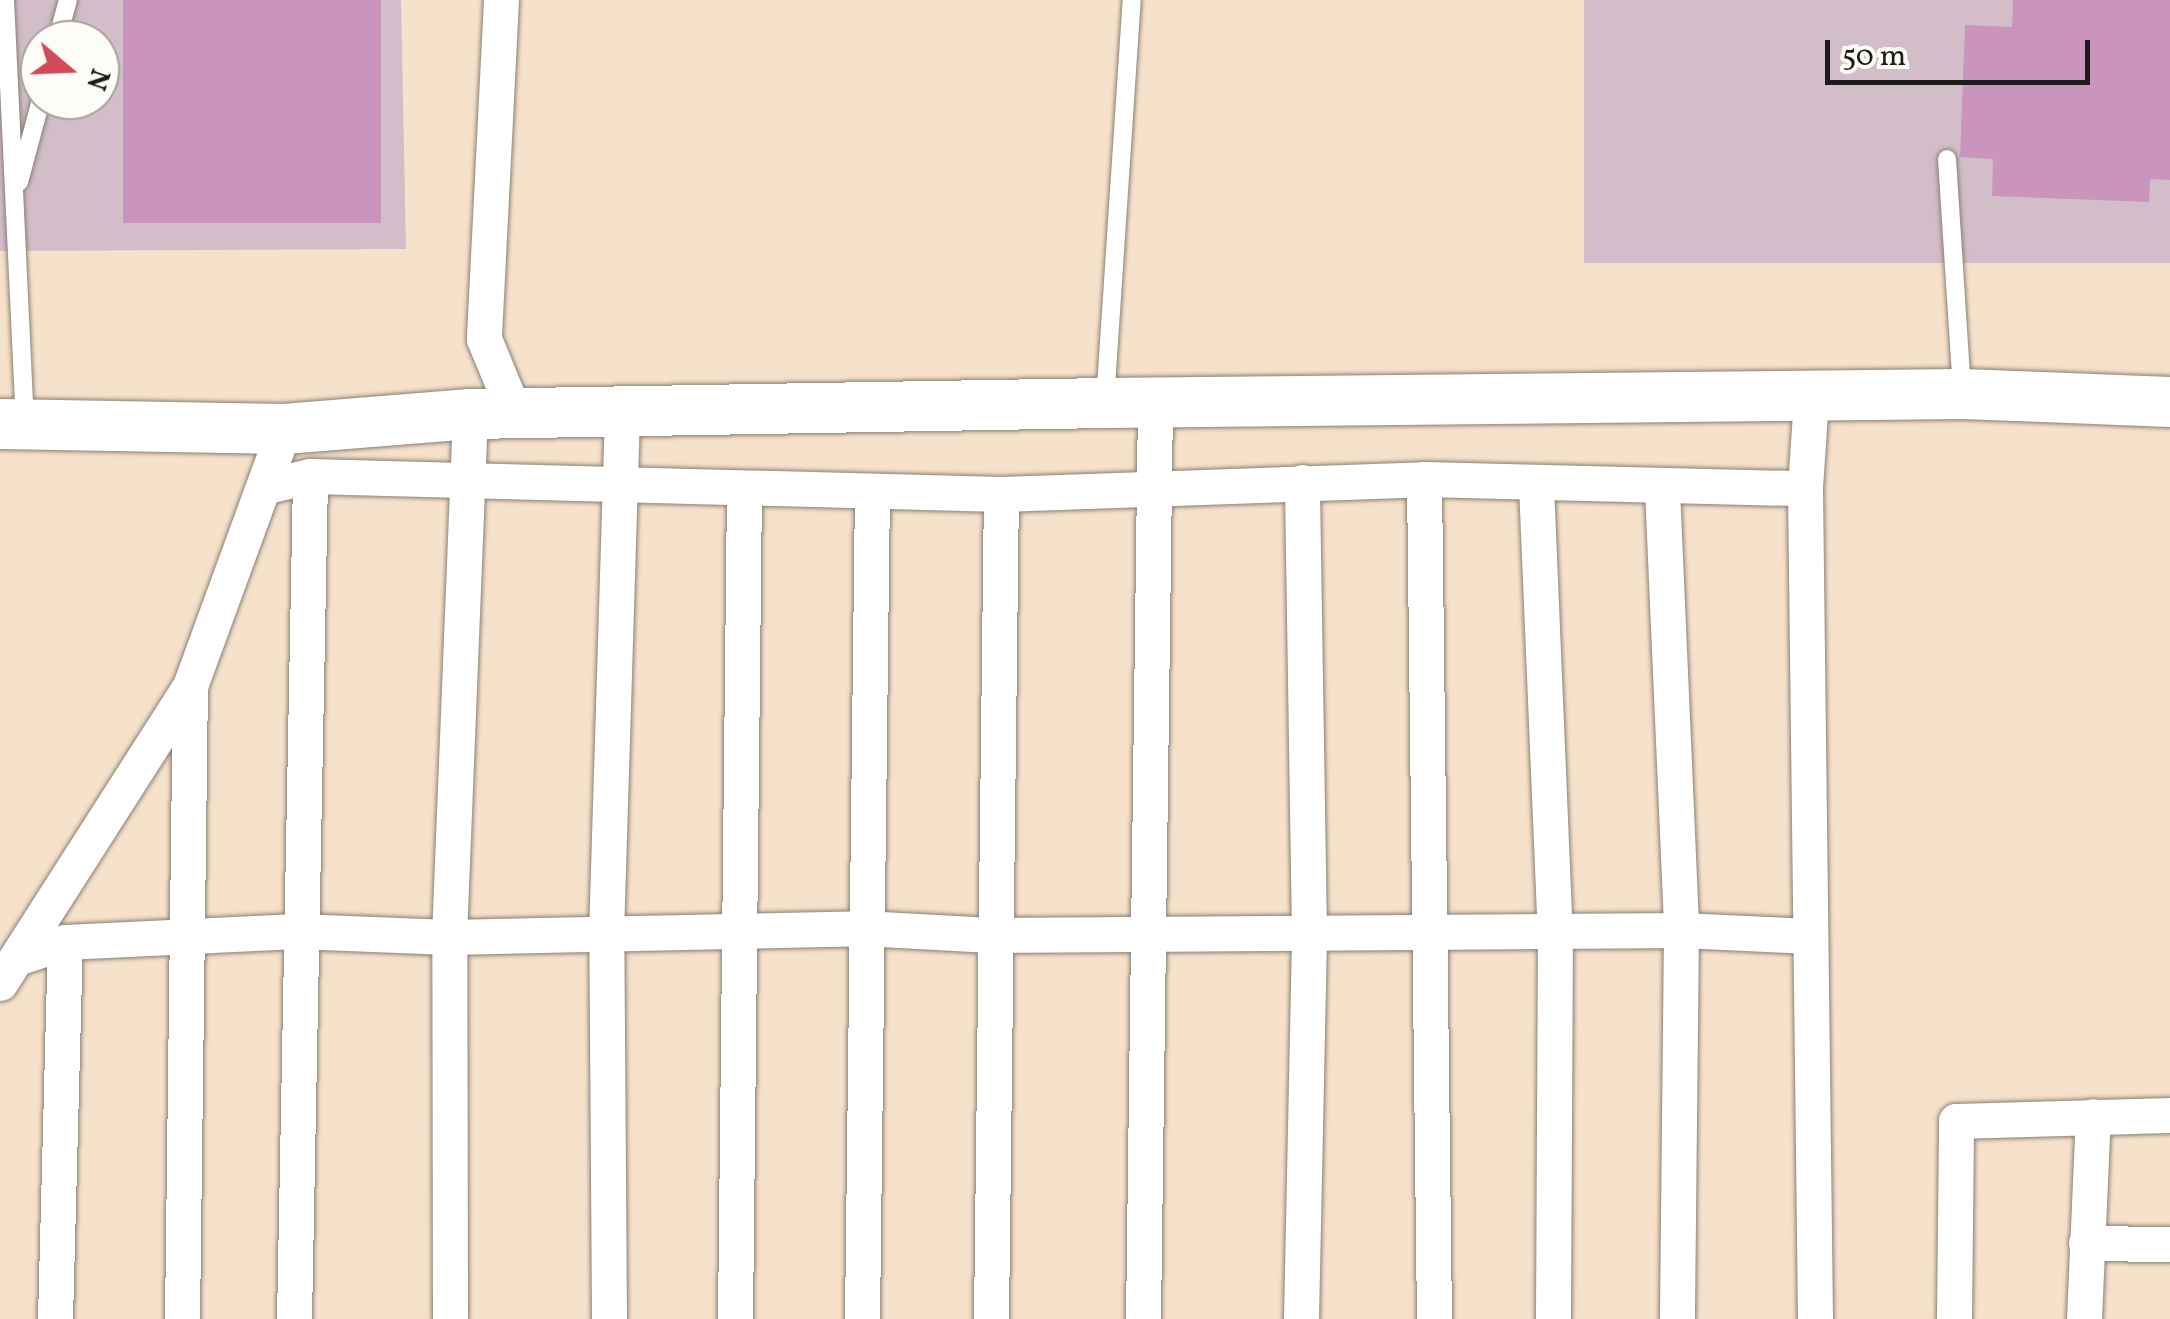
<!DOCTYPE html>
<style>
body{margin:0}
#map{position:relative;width:2170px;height:1319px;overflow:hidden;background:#f6e2cb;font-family:Vollkorn,serif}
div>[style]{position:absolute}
.industrial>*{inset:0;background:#d2bdc8;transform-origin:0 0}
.building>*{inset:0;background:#ca95bc;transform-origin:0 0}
.roads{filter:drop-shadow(0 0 2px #897f74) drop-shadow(0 0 2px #897f74)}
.lane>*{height:18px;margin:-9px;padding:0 9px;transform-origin:9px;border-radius:9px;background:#fff}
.street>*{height:35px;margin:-17.5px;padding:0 17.5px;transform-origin:17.5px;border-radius:17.5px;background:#fff}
.secondary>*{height:50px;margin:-25px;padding:0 25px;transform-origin:25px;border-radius:25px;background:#fff}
span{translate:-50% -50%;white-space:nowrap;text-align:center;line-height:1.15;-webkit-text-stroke:8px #fdfcf7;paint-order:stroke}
.north{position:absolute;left:20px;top:20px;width:100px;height:100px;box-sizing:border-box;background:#fdfcf7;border:2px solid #a3a29f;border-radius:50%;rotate:109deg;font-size:28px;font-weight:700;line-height:40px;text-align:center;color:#1c1c1c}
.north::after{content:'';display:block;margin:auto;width:35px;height:45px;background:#d1495b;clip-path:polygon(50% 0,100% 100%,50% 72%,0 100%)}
.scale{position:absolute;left:1825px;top:40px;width:265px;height:45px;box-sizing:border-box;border:5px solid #1c1c1c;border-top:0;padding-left:12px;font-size:30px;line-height:35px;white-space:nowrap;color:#1c1c1c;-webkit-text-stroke:8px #fdfcf7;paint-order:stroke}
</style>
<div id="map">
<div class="industrial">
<i style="clip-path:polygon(evenodd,0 0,401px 0,406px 249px,0 251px,0 0,40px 40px,100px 40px,100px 100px,40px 100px,40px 40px)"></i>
<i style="left:1584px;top:0;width:586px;height:263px"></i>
</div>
<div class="building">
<i style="left:123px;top:0;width:258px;height:223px"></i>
<i style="clip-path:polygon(2013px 0,2170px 0,2170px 180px,2150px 179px,2149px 202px,1992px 196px,1993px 159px,1960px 157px,1965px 25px,2012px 27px)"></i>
</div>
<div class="roads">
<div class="lane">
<i style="left:5px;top:0;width:419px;rotate:87.3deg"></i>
<i style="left:57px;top:40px;width:41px;rotate:-74.6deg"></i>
<i style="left:1947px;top:159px;width:234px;rotate:86.3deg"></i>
<i style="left:19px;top:182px;width:85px;rotate:-75deg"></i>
<i style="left:1105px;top:402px;width:403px;rotate:-86.2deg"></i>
</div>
<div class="street">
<i style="left:501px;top:0;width:339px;rotate:92.9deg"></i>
<i style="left:484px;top:339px;width:81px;rotate:67.5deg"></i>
<i style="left:1811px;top:399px;width:89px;rotate:93.9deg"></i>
<i style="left:1805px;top:488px;width:831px;rotate:89.31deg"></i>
<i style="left:1424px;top:479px;width:840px;rotate:89.32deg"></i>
<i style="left:1536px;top:485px;width:449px;rotate:87.6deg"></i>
<i style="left:1555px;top:934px;width:385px;rotate:90.3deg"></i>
<i style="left:267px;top:486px;width:44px;rotate:-13.1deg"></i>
<i style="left:310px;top:476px;width:691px;rotate:1.49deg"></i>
<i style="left:1001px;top:494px;width:423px;rotate:-2deg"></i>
<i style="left:1424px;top:479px;width:381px;rotate:1.4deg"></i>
<i style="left:1662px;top:489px;width:441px;rotate:87.5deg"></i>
<i style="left:1681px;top:930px;width:389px;rotate:90.6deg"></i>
<i style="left:17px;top:958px;width:51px;rotate:-18.4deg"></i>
<i style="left:65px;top:942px;width:232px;rotate:-2.7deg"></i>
<i style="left:297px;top:931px;width:152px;rotate:2.3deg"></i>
<i style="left:449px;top:937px;width:414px;rotate:-1.2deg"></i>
<i style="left:863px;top:928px;width:128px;rotate:3.1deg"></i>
<i style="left:991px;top:935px;width:690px;rotate:-0.42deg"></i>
<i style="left:1681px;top:930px;width:129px;rotate:2.7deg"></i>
<i style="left:0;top:983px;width:353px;rotate:-57.4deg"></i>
<i style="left:190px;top:686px;width:274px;rotate:-69.9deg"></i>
<i style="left:2086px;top:1243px;width:84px;rotate:0.7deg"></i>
<i style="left:55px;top:1319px;width:377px;rotate:-88.5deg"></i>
<i style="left:182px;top:1319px;width:633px;rotate:-89.28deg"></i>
<i style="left:294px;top:1319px;width:843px;rotate:-88.91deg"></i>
<i style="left:450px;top:1319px;width:382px;rotate:-90.1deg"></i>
<i style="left:449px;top:937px;width:523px;rotate:-87.7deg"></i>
<i style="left:609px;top:1319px;width:385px;rotate:-90.4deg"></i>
<i style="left:606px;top:934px;width:520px;rotate:-88.24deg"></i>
<i style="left:735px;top:1319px;width:831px;rotate:-89.38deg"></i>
<i style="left:862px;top:1319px;width:828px;rotate:-89.31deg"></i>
<i style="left:991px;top:1319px;width:825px;rotate:-89.31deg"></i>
<i style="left:1143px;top:1319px;width:914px;rotate:-89.25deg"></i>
<i style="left:1301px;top:1319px;width:385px;rotate:-88.8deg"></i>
<i style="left:1309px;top:934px;width:452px;rotate:-90.9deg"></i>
<i style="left:1954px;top:1319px;width:198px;rotate:-89.4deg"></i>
<i style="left:1956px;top:1121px;width:214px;rotate:-1.6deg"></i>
<i style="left:2084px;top:1319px;width:203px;rotate:-87.5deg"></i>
</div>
<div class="secondary">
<i style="left:0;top:424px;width:284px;rotate:1deg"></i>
<i style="left:284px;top:429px;width:187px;rotate:-4.6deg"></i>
<i style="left:470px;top:414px;width:635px;rotate:-0.99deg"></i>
<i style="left:1105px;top:403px;width:858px;rotate:-0.6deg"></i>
<i style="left:1963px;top:394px;width:207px;rotate:2.2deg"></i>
</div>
</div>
<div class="north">N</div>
<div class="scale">50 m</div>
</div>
